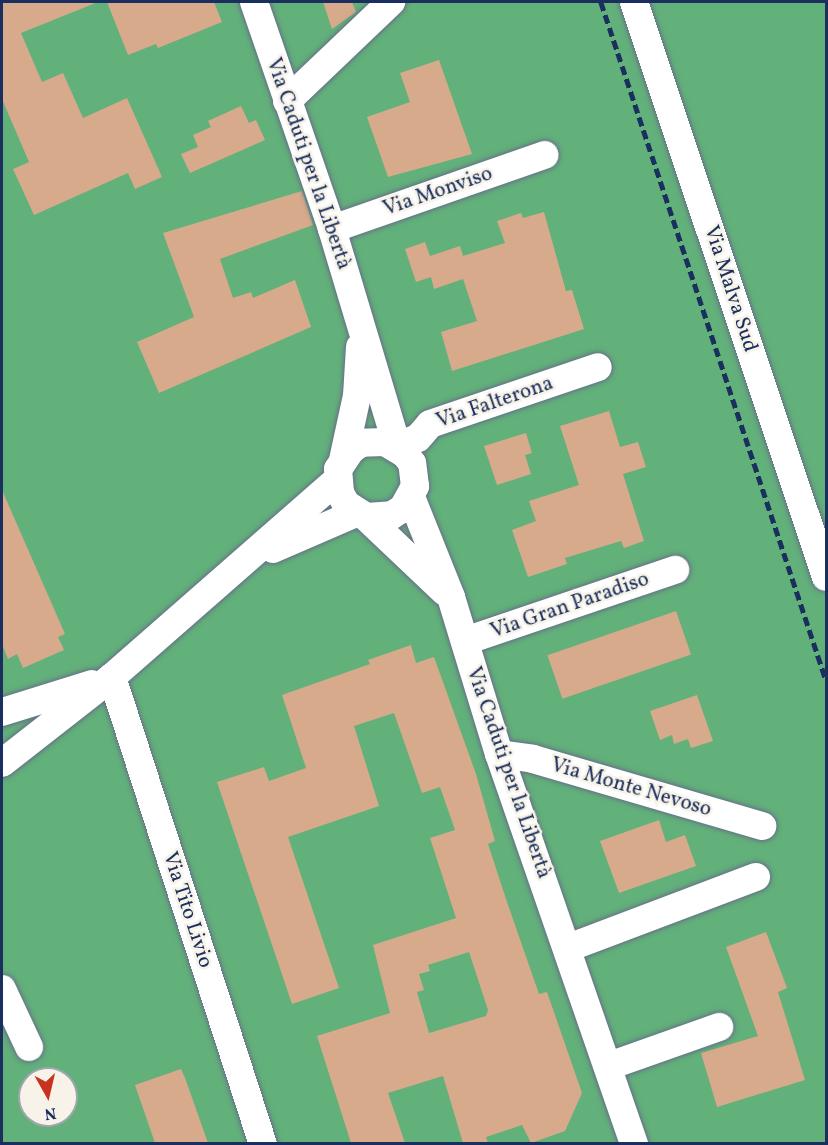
<!DOCTYPE html>
<meta charset="utf-8">
<style>
body{margin:0}
#map{position:relative;width:828px;height:1145px;overflow:hidden;background:#efead3;font-family:Vollkorn,serif}
div>[style]{position:absolute}
.forest>*{inset:0;background:#62b07a}
.building>*{inset:0;background:#d8aa8c;transform-origin:0 0}
.roads{filter:drop-shadow(0 0 2px #657087) drop-shadow(0 0 2px #657087)}
.minor>*{height:28px;margin:-14px;padding:0 14px;transform-origin:14px;border-radius:14px;background:#fff}
.rail>*{height:4.5px;margin-top:-2.25px;transform-origin:0;background:repeating-linear-gradient(90deg,#1b2f5e 0 9px,transparent 0 13.5px)}
span{translate:-50% -50%;white-space:nowrap;text-align:center;line-height:1.15;-webkit-text-stroke:5px #f7f3e8;paint-order:stroke}
.street-label{font-size:21px;color:#1b2f5e}
.frame{position:absolute;inset:0;border:3px solid #1b2f5e;pointer-events:none}
.north{position:absolute;left:18px;top:1067px;width:60px;height:60px;box-sizing:border-box;background:#f7f3e8;border:2px solid #9fa5b1;border-radius:50%;rotate:172deg;font-size:16px;font-weight:700;line-height:24px;text-align:center;color:#1b2f5e}
.north::after{content:'';display:block;margin:auto;width:21px;height:27px;background:#c8321e;clip-path:polygon(50% 0,100% 100%,50% 72%,0 100%)}
</style>
<div id="map">
<div class="forest">
<i style="clip-path:polygon(evenodd,2px 2px,826px 2px,826px 1143px,2px 1144px,2px 2px,30px 1079px,66px 1079px,66px 1115px,30px 1115px,30px 1079px)"></i>
</div>
<div class="building">
<i style="clip-path:polygon(2px 2px,98px 2px,21px 33px,42px 82px,63px 73px,83px 118px,127px 98px,162px 177px,135px 189px,128px 173px,34px 215px,13px 169px,29px 162px,2px 99px)"></i>
<i style="clip-path:polygon(107px 2px,214px 2px,222px 22px,158px 48px,156px 44px,128px 55px)"></i>
<i style="clip-path:polygon(323px 2px,352px 2px,356px 12px,332px 29px)"></i>
<i style="clip-path:polygon(439px 60px,472px 154px,388px 177px,367px 117px,410px 102px,400px 73px)"></i>
<i style="clip-path:polygon(241px 106px,249px 123px,256px 120px,265px 140px,190px 173px,181px 154px,198px 147px,193px 135px,211px 127px,208px 121px)"></i>
<i style="clip-path:polygon(302px 191px,313px 225px,220px 259px,233px 298px,251px 292px,253px 298px,295px 280px,311px 327px,159px 393px,137px 342px,194px 317px,163px 233px)"></i>
<i style="clip-path:polygon(544px 212px,566px 291px,572px 290px,584px 329px,452px 371px,441px 332px,477px 321px,463px 279px,434px 289px,431px 277px,416px 282px,405px 249px,425px 242px,430px 256px,460px 246px,463px 256px,505px 243px,497px 221px,521px 213px,523px 218px)"></i>
<i style="clip-path:polygon(609px 411px,620px 447px,638px 442px,646px 467px,623px 474px,644px 541px,624px 548px,621px 541px,565px 558px,567px 564px,528px 577px,512px 530px,536px 521px,529px 501px,579px 485px,560px 426px)"></i>
<i style="clip-path:polygon(526px 433px,532px 453px,525px 455px,531px 474px,497px 485px,484px 446px)"></i>
<i style="clip-path:polygon(2px 490px,65px 634px,58px 637px,64px 650px,23px 668px,17px 654px,8px 659px,2px 644px)"></i>
<i style="left:676px;top:611px;width:46px;height:136px;rotate:71deg"></i>
<i style="clip-path:polygon(evenodd,411px 645px,416px 663px,434px 657px,476px 774px,495px 841px,488px 844px,506px 899px,539px 994px,547px 992px,582px 1093px,565px 1131px,531px 1143px,522px 1125px,486px 1137px,488px 1143px,463px 1143px,443px 1076px,388px 1093px,405px 1143px,351px 1143px,317px 1036px,390px 1013px,373px 945px,456px 918px,430px 838px,455px 830px,440px 787px,422px 793px,394px 713px,354px 726px,379px 806px,288px 837px,339px 988px,292px 1004px,217px 782px,264px 767px,269px 781px,306px 768px,282px 695px,370px 664px,368px 660px,411px 645px,469px 952px,488px 1010px,486px 1016px,429px 1033px,417px 992px,424px 990px,419px 974px,430px 971px,428px 965px,469px 952px)"></i>
<i style="clip-path:polygon(697px 695px,713px 741px,691px 748px,688px 739px,674px 744px,672px 735px,660px 740px,650px 711px)"></i>
<i style="clip-path:polygon(659px 820px,666px 842px,685px 835px,696px 866px,619px 893px,600px 841px)"></i>
<i style="clip-path:polygon(766px 932px,787px 988px,778px 992px,805px 1080px,717px 1107px,701px 1053px,758px 1036px,726px 947px)"></i>
<i style="clip-path:polygon(181px 1069px,185px 1078px,208px 1143px,155px 1143px,135px 1085px)"></i>
</div>
<div class="roads">
<div class="minor">
<i style="left:254px;top:2px;width:240px;rotate:71deg"></i>
<i style="left:332px;top:229px;width:227px;rotate:73.3deg"></i>
<i style="left:397px;top:446px;width:22px;rotate:-21deg"></i>
<i style="left:418px;top:438px;width:18px;rotate:-49deg"></i>
<i style="left:430px;top:424px;width:177px;rotate:-18.7deg"></i>
<i style="left:634px;top:2px;width:606px;rotate:71.54deg"></i>
<i style="left:287px;top:101px;width:144px;rotate:-43.6deg"></i>
<i style="left:332px;top:229px;width:225px;rotate:-19.2deg"></i>
<i style="left:343px;top:460px;width:66px;rotate:-77.7deg"></i>
<i style="left:357px;top:396px;width:49px;rotate:-86.5deg"></i>
<i style="left:411px;top:497px;width:108px;rotate:68.2deg"></i>
<i style="left:451px;top:597px;width:164px;rotate:73deg"></i>
<i style="left:499px;top:754px;width:413px;rotate:70.9deg"></i>
<i style="left:366px;top:517px;width:26px;rotate:-4deg"></i>
<i style="left:392px;top:515px;width:13px;rotate:-32deg"></i>
<i style="left:403px;top:508px;width:25px;rotate:-61deg"></i>
<i style="left:415px;top:486px;width:23px;rotate:-97deg"></i>
<i style="left:412px;top:463px;width:11px;rotate:-128deg"></i>
<i style="left:405px;top:454px;width:23px;rotate:-149deg"></i>
<i style="left:385px;top:442px;width:24px;rotate:178deg"></i>
<i style="left:361px;top:443px;width:12px;rotate:145deg"></i>
<i style="left:351px;top:450px;width:23px;rotate:124deg"></i>
<i style="left:338px;top:469px;width:24px;rotate:85deg"></i>
<i style="left:340px;top:493px;width:13px;rotate:61deg"></i>
<i style="left:346px;top:504px;width:24px;rotate:33deg"></i>
<i style="left:366px;top:517px;width:108px;rotate:43.5deg"></i>
<i style="left:273px;top:549px;width:90px;rotate:-23.4deg"></i>
<i style="left:465px;top:641px;width:222px;rotate:-18.7deg"></i>
<i style="left:112px;top:677px;width:491px;rotate:72.1deg"></i>
<i style="left:2px;top:712px;width:94px;rotate:-17.3deg"></i>
<i style="left:499px;top:754px;width:34px;rotate:8deg"></i>
<i style="left:533px;top:759px;width:239px;rotate:16.3deg"></i>
<i style="left:2px;top:763px;width:140px;rotate:-38deg"></i>
<i style="left:112px;top:677px;width:299px;rotate:-41.2deg"></i>
<i style="left:568px;top:948px;width:201px;rotate:-20.7deg"></i>
<i style="left:2px;top:989px;width:64px;rotate:65deg"></i>
<i style="left:609px;top:1066px;width:117px;rotate:-19.5deg"></i>
</div>
</div>
<div class="rail">
<i style="left:601px;top:2px;width:714px;rotate:71.64deg"></i>
</div>
<div class="street-label">
<span style="left:308px;top:164px;rotate:71deg">Via Caduti per la Libertà</span>
<span style="left:438px;top:192px;rotate:-19deg">Via Monviso</span>
<span style="left:730px;top:289px;rotate:72deg">Via Malva Sud</span>
<span style="left:495px;top:403px;rotate:-19deg">Via Falterona</span>
<span style="left:570px;top:606px;rotate:-19deg">Via Gran Paradiso</span>
<span style="left:508px;top:773px;rotate:71deg">Via Caduti per la Libertà</span>
<span style="left:631px;top:788px;rotate:16deg">Via Monte Nevoso</span>
<span style="left:187px;top:910px;rotate:72deg">Via Tito Livio</span>
</div>
<div class="frame"></div>
<div class="north">N</div>
</div>
